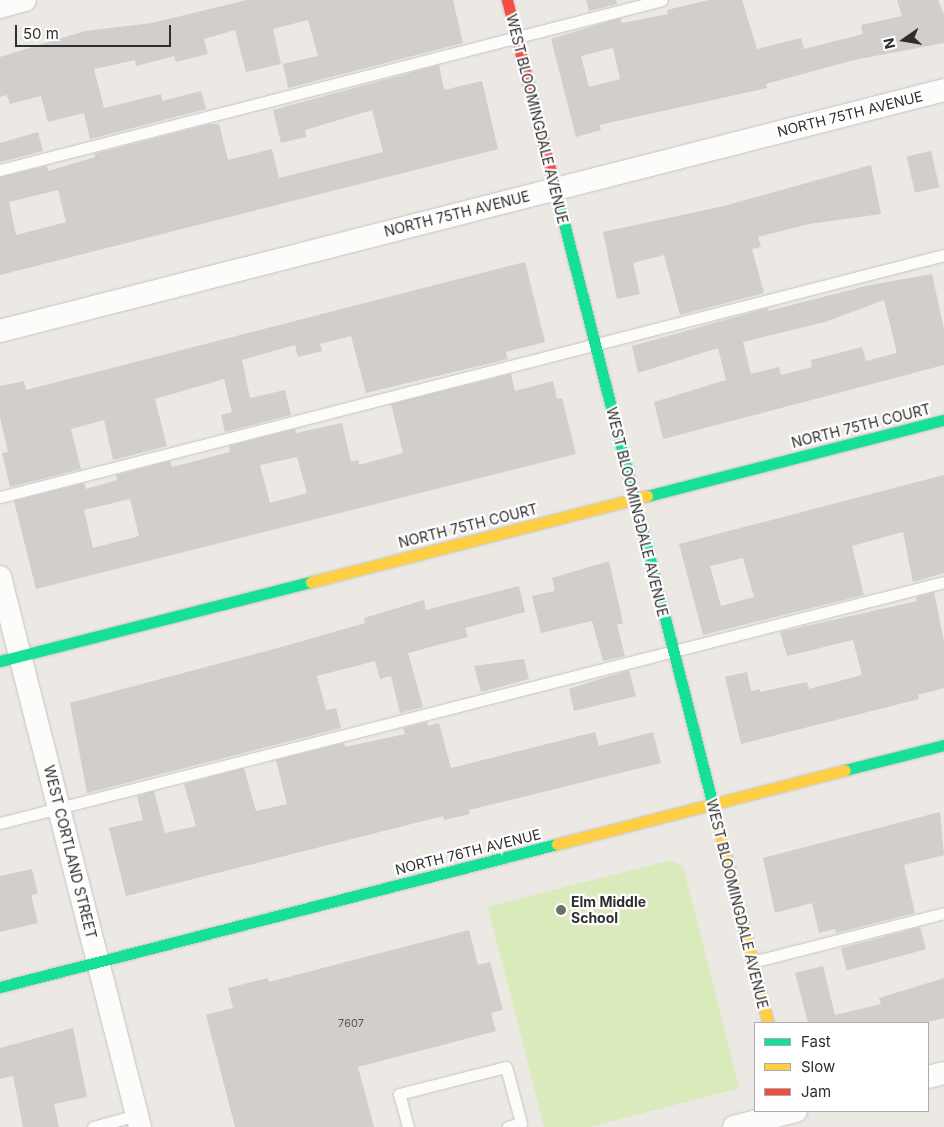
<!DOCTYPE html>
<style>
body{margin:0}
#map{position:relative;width:944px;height:1127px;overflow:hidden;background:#ece8e4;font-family:Inter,sans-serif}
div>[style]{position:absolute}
.pitch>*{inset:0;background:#d9eabb}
.building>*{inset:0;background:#d1cecb;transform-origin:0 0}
.roads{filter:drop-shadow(0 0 1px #c5c4c5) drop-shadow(0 0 1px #c5c4c5)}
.lane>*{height:11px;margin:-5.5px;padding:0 5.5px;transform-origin:5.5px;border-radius:5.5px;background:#fcfcfb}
.street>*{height:22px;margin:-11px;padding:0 11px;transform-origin:11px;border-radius:11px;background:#fcfcfb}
.fast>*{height:11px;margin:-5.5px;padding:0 5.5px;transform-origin:5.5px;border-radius:5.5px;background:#16e098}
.slow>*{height:11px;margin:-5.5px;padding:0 5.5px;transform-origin:5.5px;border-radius:5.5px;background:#ffcf43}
.jam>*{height:11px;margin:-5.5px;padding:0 5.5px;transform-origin:5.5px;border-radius:5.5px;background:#f24e42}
.dots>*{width:14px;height:14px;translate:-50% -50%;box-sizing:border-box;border:2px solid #fff;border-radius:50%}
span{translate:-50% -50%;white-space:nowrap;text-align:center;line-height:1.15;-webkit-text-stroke:4.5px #fff;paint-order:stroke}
.number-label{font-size:11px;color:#585857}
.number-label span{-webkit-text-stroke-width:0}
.street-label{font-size:14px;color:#2e2e2e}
.poi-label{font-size:14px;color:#2e2e2e;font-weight:700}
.left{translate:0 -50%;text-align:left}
.legend{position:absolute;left:754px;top:1022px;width:175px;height:90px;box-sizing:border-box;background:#fff;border:1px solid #ababab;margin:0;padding:6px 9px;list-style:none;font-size:15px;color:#2e2e2e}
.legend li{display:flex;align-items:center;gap:10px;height:25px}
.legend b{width:25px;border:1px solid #ababab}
.north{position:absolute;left:879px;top:15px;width:50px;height:50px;-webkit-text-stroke:4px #fff;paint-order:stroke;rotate:257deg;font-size:14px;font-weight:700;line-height:20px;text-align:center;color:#2e2e2e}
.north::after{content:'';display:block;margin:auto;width:18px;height:22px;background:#2e2e2e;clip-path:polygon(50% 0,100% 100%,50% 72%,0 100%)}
.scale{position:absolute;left:15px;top:25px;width:156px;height:22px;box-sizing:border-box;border:2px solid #2e2e2e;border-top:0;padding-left:6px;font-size:15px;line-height:18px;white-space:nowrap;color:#2e2e2e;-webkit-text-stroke:4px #fff;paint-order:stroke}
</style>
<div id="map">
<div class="pitch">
<i style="clip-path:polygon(671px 860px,683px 866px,739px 1088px,590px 1127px,544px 1127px,488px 907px)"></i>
</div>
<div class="building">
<i style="clip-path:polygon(247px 0,453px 0,463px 43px,288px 88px,283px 64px,318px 56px,308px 20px,273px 29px,281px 64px,246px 72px,235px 30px,204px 39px,208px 54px,176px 62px,174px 56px,136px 66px,135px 60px,94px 69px,104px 108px,161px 94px,162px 101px,201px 91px,206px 109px,90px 139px,84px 113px,48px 122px,41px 96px,10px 104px,7px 95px,0 97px,0 57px,85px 31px,152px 23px)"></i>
<i style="clip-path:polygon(586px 0,616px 0,617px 4px,589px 11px)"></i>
<i style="clip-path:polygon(evenodd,709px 0,742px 0,757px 49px,801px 38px,804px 49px,863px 34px,861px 25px,902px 16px,897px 0,938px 0,944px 14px,944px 43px,854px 60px,766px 84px,767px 88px,599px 125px,601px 130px,576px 137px,551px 39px,620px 18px,622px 23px,668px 14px,667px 10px,709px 0,613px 48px,620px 79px,589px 87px,581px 56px,613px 48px)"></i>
<i style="clip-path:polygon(evenodd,439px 65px,444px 90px,482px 81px,498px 149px,0 275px,0 177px,47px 166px,48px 171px,95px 157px,94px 154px,210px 124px,219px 124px,228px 160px,272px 149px,279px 178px,383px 152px,372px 110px,305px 130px,306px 137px,281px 143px,273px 110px,439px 65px,58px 190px,66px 222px,16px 235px,9px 202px,58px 190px)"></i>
<i style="clip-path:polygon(38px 132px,43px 151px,0 162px,0 143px)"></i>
<i style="left:931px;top:151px;width:37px;height:25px;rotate:77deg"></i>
<i style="clip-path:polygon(871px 165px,881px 214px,809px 224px,758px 237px,761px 247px,752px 249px,764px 293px,680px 315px,664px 255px,633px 263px,640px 294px,617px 299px,603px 232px,724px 206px)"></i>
<i style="clip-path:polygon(525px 262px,545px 342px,506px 352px,508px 359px,366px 393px,351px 336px,320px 344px,322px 351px,298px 357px,295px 345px,242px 360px,250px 398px,285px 390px,291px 415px,225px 432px,221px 415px,232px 412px,224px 379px,155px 399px,167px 446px,113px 460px,104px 420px,71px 429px,81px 469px,10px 487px,2px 453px,8px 452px,0 417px,0 386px,24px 381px,26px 390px)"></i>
<i style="clip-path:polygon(evenodd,932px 274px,944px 329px,944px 365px,663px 439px,654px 402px,726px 380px,718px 348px,638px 373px,632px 346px,768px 308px,768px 311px,870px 285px,932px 274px,884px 300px,897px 353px,866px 361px,862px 347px,811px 360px,812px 367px,781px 375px,779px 367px,751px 374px,743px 342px,825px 322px,884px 300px)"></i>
<i style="clip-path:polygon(evenodd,511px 374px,515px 391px,553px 381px,557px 399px,562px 398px,576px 454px,36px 589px,14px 501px,84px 483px,86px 489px,117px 480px,116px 475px,170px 461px,172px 467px,230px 452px,229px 446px,295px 429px,296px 433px,342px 423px,351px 462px,358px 460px,359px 465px,403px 453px,391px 404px,511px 374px,297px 457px,307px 493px,270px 503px,260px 465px,297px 457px,511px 374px,130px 499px,139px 536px,93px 548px,84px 510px,130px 499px)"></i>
<i style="clip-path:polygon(evenodd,944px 475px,944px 573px,913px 582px,903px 532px,852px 546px,864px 595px,703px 635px,679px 544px,944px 475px,743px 558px,754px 597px,721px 606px,710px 566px,743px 558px)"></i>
<i style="clip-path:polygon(609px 561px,623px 623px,617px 625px,625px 656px,603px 661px,592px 621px,541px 633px,532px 596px,555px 591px,552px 578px)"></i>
<i style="clip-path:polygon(519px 586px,525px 612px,465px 628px,468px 637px,408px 653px,423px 707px,400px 713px,391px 676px,380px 679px,375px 661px,317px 676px,326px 710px,336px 708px,341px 728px,87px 793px,70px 703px,285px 646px,365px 623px,364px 618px,424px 600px,426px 610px)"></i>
<i style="clip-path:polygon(934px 592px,944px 641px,944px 688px,918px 695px,919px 699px,741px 744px,725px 677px,747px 672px,751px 691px,760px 689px,760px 692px,807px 682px,809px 689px,862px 675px,853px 640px,787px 656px,780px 632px,917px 601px,916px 597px)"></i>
<i style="clip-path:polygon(524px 659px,529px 679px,481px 692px,474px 666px)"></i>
<i style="clip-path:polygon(629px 670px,636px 696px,574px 711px,569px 689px)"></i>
<i style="clip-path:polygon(427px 722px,428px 726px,439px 723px,451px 768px,595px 732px,599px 746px,653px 732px,661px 763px,469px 810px,470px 814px,444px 820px,443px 816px,126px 896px,109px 828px,143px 820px,137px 796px,154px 791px,165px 833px,196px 826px,184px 784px,244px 768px,256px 811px,287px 804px,276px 760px,344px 743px,345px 747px,405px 734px,403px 728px)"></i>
<i style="clip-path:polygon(940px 812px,944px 855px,904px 865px,915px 913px,836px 933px,835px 929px,819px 933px,812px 903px,775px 913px,763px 858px)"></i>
<i style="clip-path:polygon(32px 869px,38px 894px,31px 895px,38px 923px,0 932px,0 876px)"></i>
<i style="left:920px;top:927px;width:23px;height:82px;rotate:75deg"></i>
<i style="clip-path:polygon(469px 930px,478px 965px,490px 962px,503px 1010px,491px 1013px,496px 1031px,358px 1067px,374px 1127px,235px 1127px,206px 1015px,233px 1008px,228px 988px,268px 978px,269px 982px)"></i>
<i style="clip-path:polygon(823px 966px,835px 1015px,881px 1004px,879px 998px,944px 978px,944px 1018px,925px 1023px,808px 1023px,795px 973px)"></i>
<i style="clip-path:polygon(73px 1028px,87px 1097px,54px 1104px,59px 1127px,23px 1127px,13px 1076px,0 1079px,0 1048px)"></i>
</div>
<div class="roads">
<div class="lane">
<i style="left:0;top:170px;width:683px;rotate:-14.4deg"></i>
<i style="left:0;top:497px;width:975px;rotate:-14.38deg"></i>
<i style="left:0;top:823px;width:974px;rotate:-14.32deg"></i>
<i style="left:752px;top:962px;width:198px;rotate:-14.3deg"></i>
<i style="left:93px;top:1127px;width:46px;rotate:-15.3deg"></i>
<i style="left:408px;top:1127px;width:34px;rotate:-105deg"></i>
<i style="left:399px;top:1094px;width:110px;rotate:-14.2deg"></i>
<i style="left:506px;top:1067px;width:58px;rotate:75deg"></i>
<i style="left:521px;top:1123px;width:14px;rotate:163deg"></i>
</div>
<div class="street">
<i style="left:0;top:7px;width:26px;rotate:-16deg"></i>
<i style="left:0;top:331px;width:974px;rotate:-14.32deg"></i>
<i style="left:0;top:577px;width:568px;rotate:75.72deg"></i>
<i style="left:928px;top:1077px;width:16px;rotate:-14deg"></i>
<i style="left:734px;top:1127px;width:64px;rotate:-14.5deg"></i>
</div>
<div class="fast">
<i style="left:556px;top:192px;width:662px;rotate:75.65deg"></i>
<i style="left:647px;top:496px;width:307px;rotate:-14.4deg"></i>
<i style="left:0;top:661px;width:321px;rotate:-14.3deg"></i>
<i style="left:845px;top:770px;width:102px;rotate:-14.2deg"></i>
<i style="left:0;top:987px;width:575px;rotate:-14.4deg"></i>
</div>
<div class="slow">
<i style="left:311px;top:582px;width:347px;rotate:-14.4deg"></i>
<i style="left:720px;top:833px;width:196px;rotate:75.8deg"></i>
<i style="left:557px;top:844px;width:297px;rotate:-14.4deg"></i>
</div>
<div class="jam">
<i style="left:507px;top:0;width:198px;rotate:75.7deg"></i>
</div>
</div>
<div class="dots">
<i style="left:561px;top:910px;background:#706f6e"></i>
</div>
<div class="number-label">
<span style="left:351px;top:1023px">7607</span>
</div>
<div class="street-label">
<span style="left:850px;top:114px;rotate:-14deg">NORTH 75TH AVENUE</span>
<span style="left:537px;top:119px;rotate:76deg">WEST BLOOMINGDALE AVENUE</span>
<span style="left:457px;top:214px;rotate:-14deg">NORTH 75TH AVENUE</span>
<span style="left:861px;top:426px;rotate:-14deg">NORTH 75TH COURT</span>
<span style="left:637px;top:512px;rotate:76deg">WEST BLOOMINGDALE AVENUE</span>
<span style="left:468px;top:526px;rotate:-14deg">NORTH 75TH COURT</span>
<span style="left:70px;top:852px;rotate:76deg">WEST CORTLAND STREET</span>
<span style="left:468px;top:852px;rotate:-14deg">NORTH 76TH AVENUE</span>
<span style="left:737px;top:904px;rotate:76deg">WEST BLOOMINGDALE AVENUE</span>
</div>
<div class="poi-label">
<span class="left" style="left:571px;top:910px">Elm Middle<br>School</span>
</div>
<ul class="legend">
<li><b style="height:6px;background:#16e098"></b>Fast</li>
<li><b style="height:6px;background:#ffcf43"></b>Slow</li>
<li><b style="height:6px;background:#f24e42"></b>Jam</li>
</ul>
<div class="north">N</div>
<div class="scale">50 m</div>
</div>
